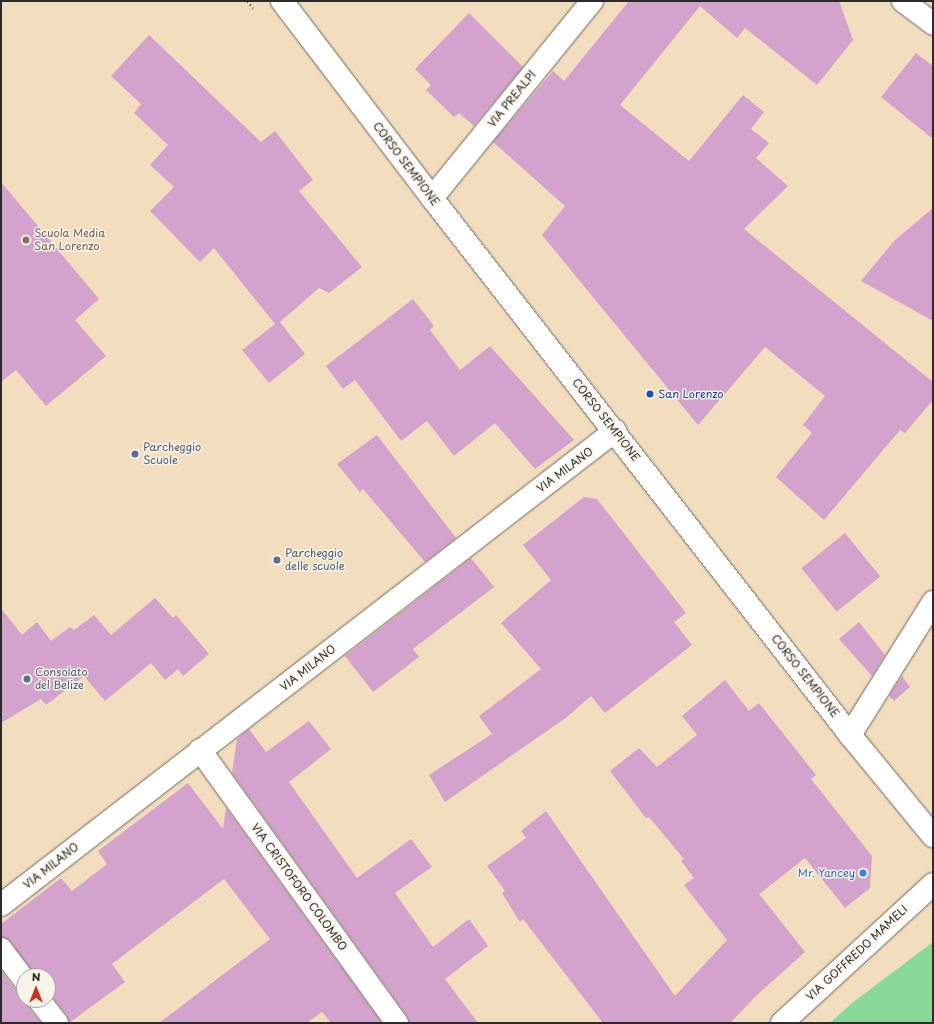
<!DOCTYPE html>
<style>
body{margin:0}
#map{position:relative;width:934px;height:1024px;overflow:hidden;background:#f3ddbf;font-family:"Playpen Sans",sans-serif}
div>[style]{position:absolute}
.green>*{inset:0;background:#88d99a}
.building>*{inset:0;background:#d3a3ce;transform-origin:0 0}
.path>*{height:2.5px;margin-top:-1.25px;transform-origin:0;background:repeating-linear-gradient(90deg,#71695f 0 1px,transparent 0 4px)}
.roads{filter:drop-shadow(0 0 1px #71695f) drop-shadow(0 0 1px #71695f)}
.minor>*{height:22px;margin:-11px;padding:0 11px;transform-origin:11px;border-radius:11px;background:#fff}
.primary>*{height:22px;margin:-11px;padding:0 11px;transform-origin:11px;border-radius:11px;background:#fff}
.dots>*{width:11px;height:11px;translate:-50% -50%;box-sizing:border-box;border:2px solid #f7f3e8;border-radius:50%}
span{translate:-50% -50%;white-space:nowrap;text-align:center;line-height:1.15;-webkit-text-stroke:3px #f7f3e8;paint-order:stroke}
.street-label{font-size:11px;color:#2b2b2b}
.education-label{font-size:11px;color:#785e54}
.left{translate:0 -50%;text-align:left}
.transit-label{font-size:11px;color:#164399}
.service-label{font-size:11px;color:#4e5e75}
.shop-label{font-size:11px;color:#366cbe}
.right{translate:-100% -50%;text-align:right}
.frame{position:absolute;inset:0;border:2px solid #2b2b2b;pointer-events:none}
.north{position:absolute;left:16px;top:968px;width:40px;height:40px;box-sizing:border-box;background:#f7f3e8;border:1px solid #a5a39c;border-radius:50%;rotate:0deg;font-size:11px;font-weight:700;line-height:16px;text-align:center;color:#2b2b2b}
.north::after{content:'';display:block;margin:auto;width:14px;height:18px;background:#c8321e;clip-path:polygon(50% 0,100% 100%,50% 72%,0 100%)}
</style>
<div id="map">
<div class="green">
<i style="clip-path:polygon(933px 942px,933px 1023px,830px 1023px,852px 1003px)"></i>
</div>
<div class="building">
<i style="clip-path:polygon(629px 1px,839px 1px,853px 40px,817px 85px,745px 28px,737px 38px,700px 6px,620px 105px,689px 161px,743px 95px,764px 112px,751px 129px,769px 143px,756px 158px,788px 186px,744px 229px,933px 382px,933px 400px,905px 433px,900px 430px,824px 520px,776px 477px,812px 433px,803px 425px,825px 396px,765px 347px,698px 425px,542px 235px,565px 206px,493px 142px,553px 71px,564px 81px)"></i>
<i style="clip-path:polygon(469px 13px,523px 67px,474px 126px,459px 113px,454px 117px,426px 90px,431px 85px,415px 69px)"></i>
<i style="clip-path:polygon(149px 35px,261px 142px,275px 131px,313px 180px,299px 191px,362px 267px,329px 293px,319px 288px,280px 322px,305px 354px,269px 383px,242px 350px,275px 324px,214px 248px,200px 262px,150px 211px,174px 187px,150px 165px,168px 145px,134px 113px,141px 104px,111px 76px)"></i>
<i style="clip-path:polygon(916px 53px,933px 66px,933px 139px,881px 97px)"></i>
<i style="clip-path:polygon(1px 182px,99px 299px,75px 320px,106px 356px,46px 406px,16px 370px,1px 382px)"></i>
<i style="clip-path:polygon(933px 208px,933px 321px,861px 281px,894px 241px)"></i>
<i style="clip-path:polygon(413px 299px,434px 326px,430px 330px,460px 370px,490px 346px,574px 440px,535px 469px,495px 423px,454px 456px,427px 421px,401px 441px,355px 380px,343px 389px,326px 366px)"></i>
<i style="clip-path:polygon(377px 435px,456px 538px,425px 562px,363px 489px,360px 492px,337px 464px)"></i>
<i style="clip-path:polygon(584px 497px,597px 499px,686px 613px,674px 622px,692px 645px,605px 713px,591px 696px,567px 717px,445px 802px,429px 775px,492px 734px,479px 716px,541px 669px,501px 623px,551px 580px,523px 545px)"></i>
<i style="left:845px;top:533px;width:56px;height:56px;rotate:51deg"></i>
<i style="clip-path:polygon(471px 558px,494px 587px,413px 649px,419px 657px,373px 692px,345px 656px)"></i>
<i style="clip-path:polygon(155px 598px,173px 618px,176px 615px,209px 654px,183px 676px,178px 669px,165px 680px,151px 663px,105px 701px,84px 676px,46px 705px,41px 699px,1px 723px,1px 608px,22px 635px,37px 622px,51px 641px,70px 627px,74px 630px,94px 615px,111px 635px)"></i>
<i style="clip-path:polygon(859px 622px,885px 655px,872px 676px,839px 639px)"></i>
<i style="clip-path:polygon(902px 676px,910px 687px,894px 701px,889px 696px)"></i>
<i style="clip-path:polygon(725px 680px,749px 711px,759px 703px,816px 775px,811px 779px,872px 856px,870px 888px,845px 908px,805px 858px,759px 894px,805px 952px,756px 996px,730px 1023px,603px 1023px,523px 919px,520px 922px,502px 893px,505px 891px,487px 866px,526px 838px,521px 831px,546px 811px,675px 996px,727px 940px,684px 885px,694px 878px,681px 861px,684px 859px,649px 817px,646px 818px,610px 771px,639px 748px,657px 767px,697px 735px,682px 716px)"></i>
<i style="clip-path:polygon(309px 721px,331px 749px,289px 782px,357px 878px,411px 839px,432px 867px,395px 893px,433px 947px,469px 919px,488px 946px,445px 979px,478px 1023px,409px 1023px,407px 1016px,232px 773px,237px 739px,249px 729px,266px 752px)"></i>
<i style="clip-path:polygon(188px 783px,223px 829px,226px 808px,382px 1023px,331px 1023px,322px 1012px,307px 1023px,159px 1023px,270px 939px,224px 879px,112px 964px,125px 982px,69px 1023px,67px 1015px,48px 992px,48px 976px,35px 976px,11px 942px,1px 937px,1px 924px,61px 878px,72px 891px,107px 864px,98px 851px)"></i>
<i style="clip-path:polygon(1px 970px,14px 988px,24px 992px,24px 1000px,27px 1000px,29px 1008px,41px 1023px,1px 1023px)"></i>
</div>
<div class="path">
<i style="left:248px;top:1px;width:11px;rotate:56deg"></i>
</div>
<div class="roads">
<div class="minor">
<i style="left:903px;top:1px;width:38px;rotate:37deg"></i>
<i style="left:432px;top:198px;width:254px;rotate:-50.9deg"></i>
<i style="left:850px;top:735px;width:157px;rotate:-58deg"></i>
<i style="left:200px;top:750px;width:337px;rotate:54.2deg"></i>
<i style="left:1px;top:905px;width:776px;rotate:-37.67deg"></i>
<i style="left:1px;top:949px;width:39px;rotate:53deg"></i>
<i style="left:39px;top:1000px;width:29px;rotate:52deg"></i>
<i style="left:782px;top:1023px;width:205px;rotate:-42.6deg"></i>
</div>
<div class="primary">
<i style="left:282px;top:1px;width:248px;rotate:52.7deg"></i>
<i style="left:432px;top:198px;width:681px;rotate:52.1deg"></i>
<i style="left:850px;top:735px;width:131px;rotate:50.6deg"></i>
</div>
</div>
<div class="dots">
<i style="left:26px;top:240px;background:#8d6e63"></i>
<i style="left:650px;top:394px;background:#1a4fb4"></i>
<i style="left:135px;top:454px;background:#5c6f8a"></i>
<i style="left:277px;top:560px;background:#5c6f8a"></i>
<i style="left:27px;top:679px;background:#5c6f8a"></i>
<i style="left:863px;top:873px;background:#3f7fe0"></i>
</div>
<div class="street-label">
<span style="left:512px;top:99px;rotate:-51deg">VIA PREALPI</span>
<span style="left:406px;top:164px;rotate:53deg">CORSO SEMPIONE</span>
<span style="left:606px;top:420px;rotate:52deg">CORSO SEMPIONE</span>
<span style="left:565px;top:470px;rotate:-37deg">VIA MILANO</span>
<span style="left:308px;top:668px;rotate:-38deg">VIA MILANO</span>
<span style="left:805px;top:676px;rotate:52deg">CORSO SEMPIONE</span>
<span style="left:51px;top:866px;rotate:-38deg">VIA MILANO</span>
<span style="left:299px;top:887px;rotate:54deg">VIA CRISTOFORO COLOMBO</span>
<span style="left:857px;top:953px;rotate:-43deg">VIA GOFFREDO MAMELI</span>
</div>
<div class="education-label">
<span class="left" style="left:34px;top:240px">Scuola Media<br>San Lorenzo</span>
</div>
<div class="transit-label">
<span class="left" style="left:658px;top:394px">San Lorenzo</span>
</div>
<div class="service-label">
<span class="left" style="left:143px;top:454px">Parcheggio<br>Scuole</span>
<span class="left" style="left:285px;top:560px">Parcheggio<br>delle scuole</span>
<span class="left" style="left:35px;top:679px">Consolato<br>del Belize</span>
</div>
<div class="shop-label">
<span class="right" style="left:855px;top:873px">Mr. Yancey</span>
</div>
<div class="frame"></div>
<div class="north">N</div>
</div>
